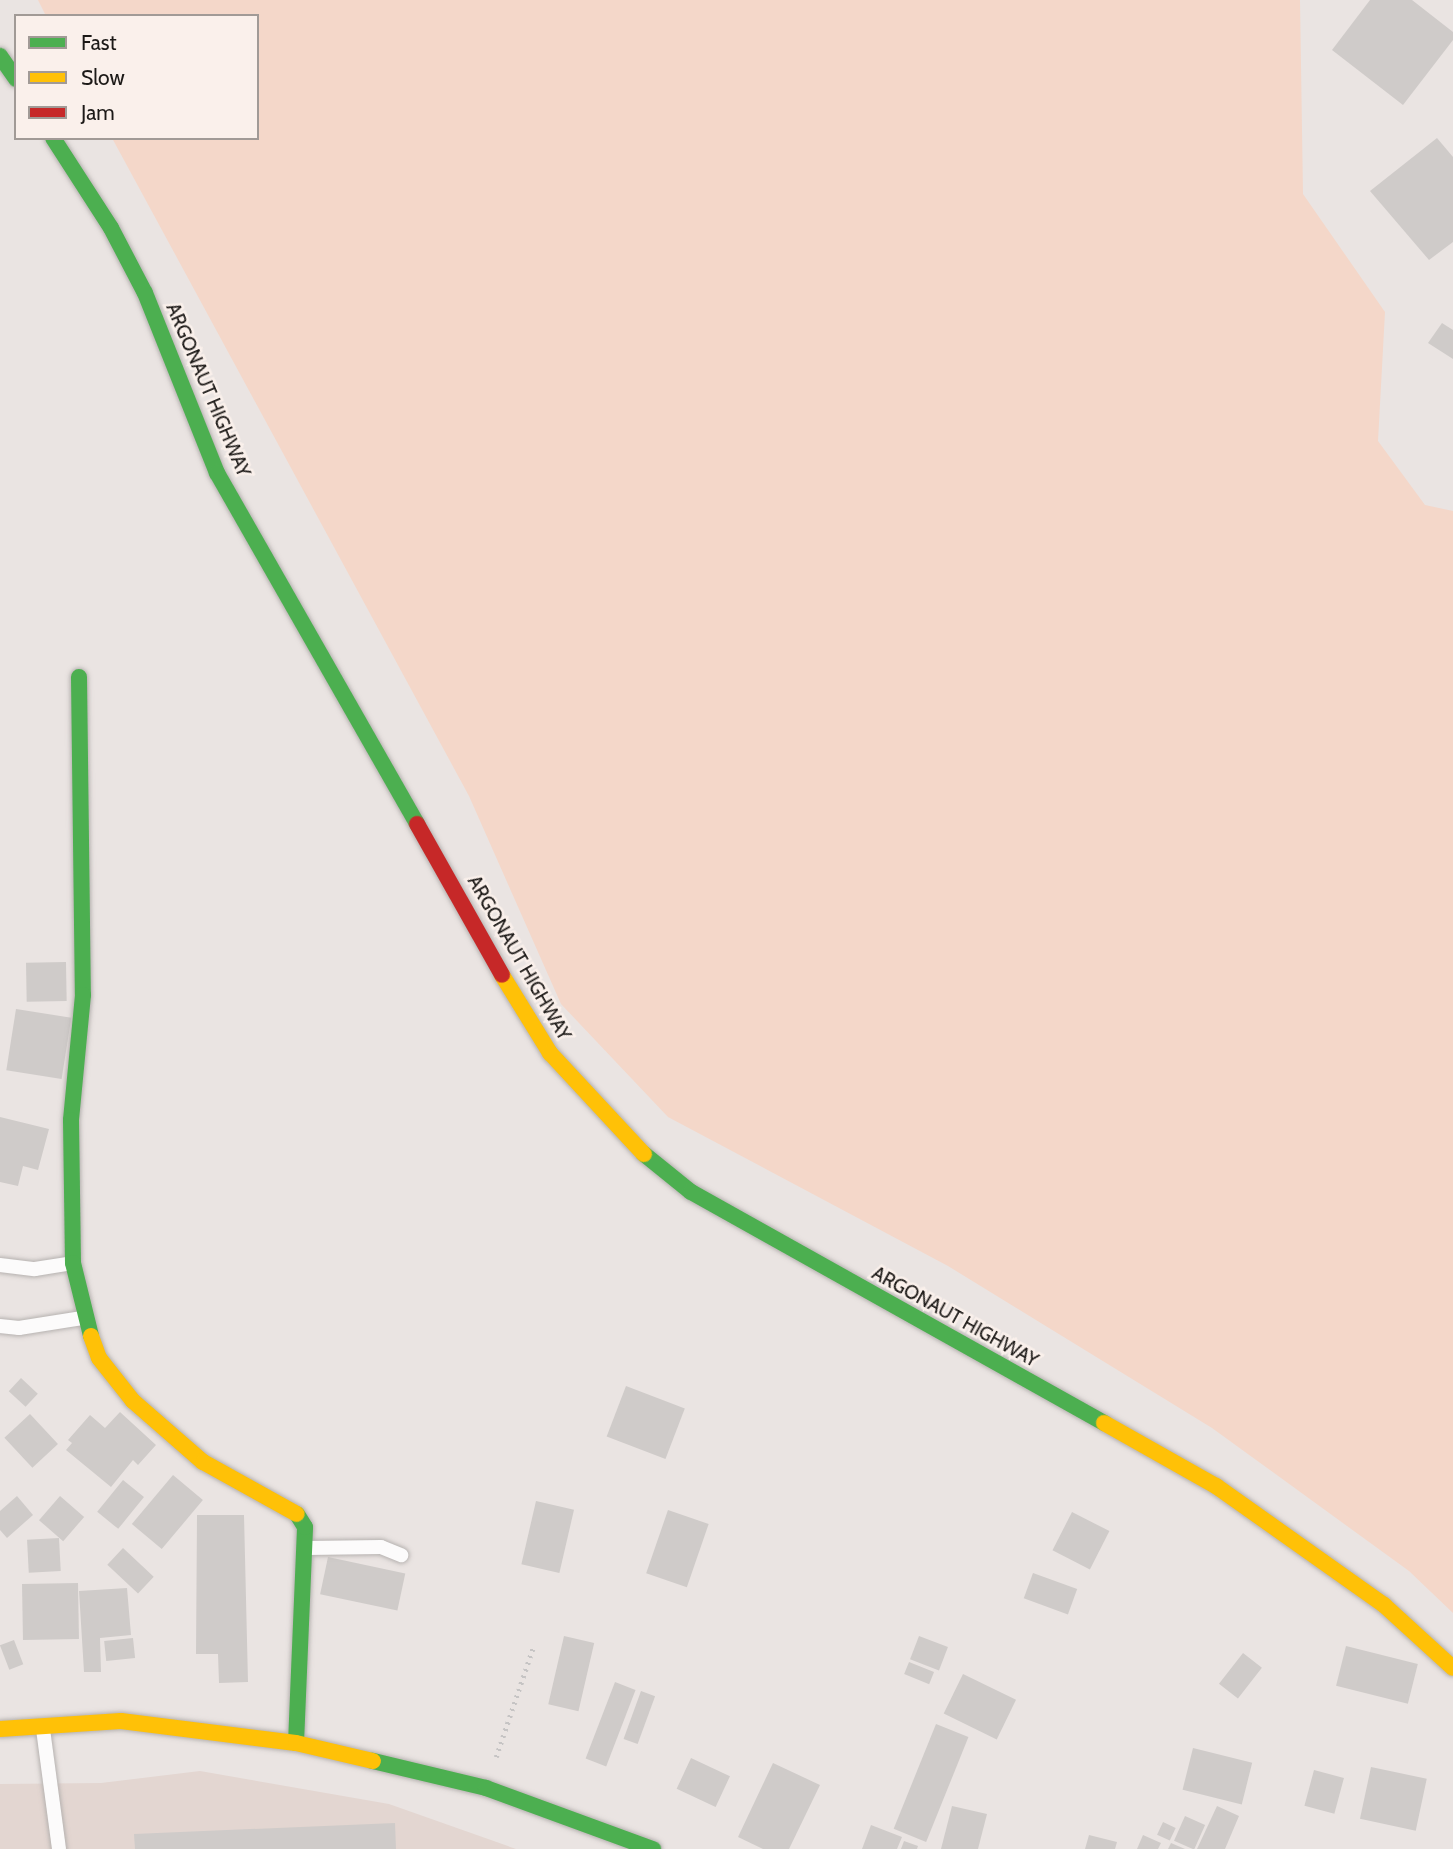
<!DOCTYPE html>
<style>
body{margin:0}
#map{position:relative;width:1453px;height:1849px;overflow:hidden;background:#eae4e2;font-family:Cabin,sans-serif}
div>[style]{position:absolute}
.built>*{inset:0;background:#e3d6d1}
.green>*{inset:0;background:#f4d7c9}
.building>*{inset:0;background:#cfcbc9;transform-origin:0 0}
.path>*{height:4.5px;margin-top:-2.25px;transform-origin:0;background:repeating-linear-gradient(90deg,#c6c4c4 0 2px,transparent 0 7px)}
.roads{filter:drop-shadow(0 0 2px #b6b2b0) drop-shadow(0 0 2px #b6b2b0)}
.lane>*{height:14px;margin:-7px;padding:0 7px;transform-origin:7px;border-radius:7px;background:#fcfbfb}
.fast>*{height:16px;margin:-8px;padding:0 8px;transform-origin:8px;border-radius:8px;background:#4caf50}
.slow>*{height:16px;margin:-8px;padding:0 8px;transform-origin:8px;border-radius:8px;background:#ffc107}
.jam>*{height:16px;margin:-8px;padding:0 8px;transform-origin:8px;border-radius:8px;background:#c62828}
span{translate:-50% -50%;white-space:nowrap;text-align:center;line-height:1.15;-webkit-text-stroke:5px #faf0eb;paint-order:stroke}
.street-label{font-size:19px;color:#1c1917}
.legend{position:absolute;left:14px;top:14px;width:245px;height:126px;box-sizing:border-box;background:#faf0eb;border:2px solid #a19a96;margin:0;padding:9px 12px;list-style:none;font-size:21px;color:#1c1917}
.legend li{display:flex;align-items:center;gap:14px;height:35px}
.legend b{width:35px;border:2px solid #a19a96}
</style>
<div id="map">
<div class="built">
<i style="clip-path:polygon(200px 1771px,389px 1804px,516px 1849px,0 1849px,0 1784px,101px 1783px)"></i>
</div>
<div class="green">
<i style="clip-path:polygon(38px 0,1300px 0,1303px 194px,1385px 312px,1378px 441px,1425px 505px,1453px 511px,1453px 1613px,1409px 1571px,1212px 1428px,948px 1266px,668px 1117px,561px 1004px,469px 796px,112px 138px,257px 138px,257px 16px,46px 16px)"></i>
</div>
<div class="building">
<i style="clip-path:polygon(1370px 0,1412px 0,1453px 32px,1453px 40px,1403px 105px,1332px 50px)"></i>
<i style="clip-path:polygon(1437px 138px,1453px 157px,1453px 242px,1429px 260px,1370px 191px)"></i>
<i style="clip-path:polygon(1442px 323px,1453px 330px,1453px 359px,1428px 343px)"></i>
<i style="left:66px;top:962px;width:39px;height:40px;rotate:89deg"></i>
<i style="left:16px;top:1009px;width:56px;height:62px;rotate:9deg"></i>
<i style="clip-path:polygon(0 1117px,49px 1129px,38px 1170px,23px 1166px,18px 1186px,0 1182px)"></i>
<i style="left:21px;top:1378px;width:23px;height:18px;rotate:43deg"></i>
<i style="left:626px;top:1386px;width:63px;height:54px;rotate:21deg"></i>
<i style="clip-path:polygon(120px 1412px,156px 1445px,138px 1465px,133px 1460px,111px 1487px,66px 1450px,72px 1443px,68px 1440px,90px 1415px,105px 1428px)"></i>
<i style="left:30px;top:1414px;width:41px;height:35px;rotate:47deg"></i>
<i style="left:173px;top:1475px;width:39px;height:64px;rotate:40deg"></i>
<i style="left:123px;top:1480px;width:27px;height:41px;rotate:39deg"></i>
<i style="clip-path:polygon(17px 1496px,33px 1515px,7px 1538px,0 1530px,0 1511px)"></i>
<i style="left:60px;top:1496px;width:32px;height:32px;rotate:41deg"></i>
<i style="left:536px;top:1501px;width:39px;height:65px;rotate:13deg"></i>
<i style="left:668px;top:1510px;width:43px;height:67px;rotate:19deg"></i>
<i style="left:1072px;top:1512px;width:42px;height:43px;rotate:27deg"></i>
<i style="clip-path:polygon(197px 1515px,244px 1515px,248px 1682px,219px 1683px,218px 1654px,196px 1654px)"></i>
<i style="left:59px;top:1538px;width:33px;height:32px;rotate:87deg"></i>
<i style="left:123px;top:1548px;width:42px;height:23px;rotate:43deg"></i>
<i style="left:328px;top:1557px;width:79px;height:38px;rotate:12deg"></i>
<i style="left:1033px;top:1573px;width:47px;height:27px;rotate:20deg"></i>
<i style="left:78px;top:1583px;width:56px;height:56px;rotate:89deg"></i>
<i style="clip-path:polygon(127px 1588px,131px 1635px,100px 1638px,101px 1672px,84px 1672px,79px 1591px)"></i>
<i style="left:564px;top:1636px;width:31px;height:70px;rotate:13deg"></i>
<i style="left:919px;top:1636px;width:31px;height:25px;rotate:21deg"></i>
<i style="left:133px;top:1638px;width:20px;height:29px;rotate:84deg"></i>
<i style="left:14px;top:1640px;width:26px;height:15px;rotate:69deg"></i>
<i style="left:1346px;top:1646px;width:74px;height:41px;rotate:14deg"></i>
<i style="left:1243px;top:1653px;width:24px;height:39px;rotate:38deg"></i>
<i style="left:909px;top:1662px;width:27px;height:13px;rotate:22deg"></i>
<i style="left:963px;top:1674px;width:59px;height:44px;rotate:26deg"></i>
<i style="left:615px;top:1682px;width:22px;height:82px;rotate:21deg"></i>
<i style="left:641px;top:1691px;width:15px;height:51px;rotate:20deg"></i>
<i style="left:936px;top:1724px;width:35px;height:113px;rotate:22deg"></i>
<i style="left:1193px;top:1748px;width:61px;height:43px;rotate:14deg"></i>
<i style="left:691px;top:1758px;width:43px;height:34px;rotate:25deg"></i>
<i style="clip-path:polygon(773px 1763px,820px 1785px,789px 1849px,763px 1849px,738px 1837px)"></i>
<i style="left:1371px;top:1767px;width:57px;height:53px;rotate:12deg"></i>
<i style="left:1314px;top:1770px;width:31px;height:37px;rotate:15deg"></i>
<i style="clip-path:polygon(952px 1806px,987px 1814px,978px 1849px,941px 1849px)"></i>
<i style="clip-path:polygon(1217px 1806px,1239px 1816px,1225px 1849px,1197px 1849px)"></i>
<i style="left:1185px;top:1816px;width:22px;height:27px;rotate:24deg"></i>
<i style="left:1163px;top:1822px;width:14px;height:14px;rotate:25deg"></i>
<i style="clip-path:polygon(395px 1823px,396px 1849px,135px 1849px,134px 1834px)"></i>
<i style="clip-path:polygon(871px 1825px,902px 1837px,897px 1849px,862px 1849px)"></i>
<i style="clip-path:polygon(1089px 1835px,1117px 1842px,1115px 1849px,1085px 1849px)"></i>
<i style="clip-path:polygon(1143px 1835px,1161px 1843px,1158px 1849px,1137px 1849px)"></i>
<i style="clip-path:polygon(904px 1841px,918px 1846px,917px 1849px,901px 1849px)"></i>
<i style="clip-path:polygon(1171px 1843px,1185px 1849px,1168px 1849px)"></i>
</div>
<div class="path">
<i style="left:496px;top:1757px;width:115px;rotate:-71.3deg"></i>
</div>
<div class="roads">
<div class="lane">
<i style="left:0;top:1265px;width:35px;rotate:7deg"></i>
<i style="left:35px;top:1269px;width:36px;rotate:-9deg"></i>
<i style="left:0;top:1326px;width:19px;rotate:6deg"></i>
<i style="left:19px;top:1328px;width:64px;rotate:-9deg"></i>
<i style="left:307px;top:1548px;width:74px;rotate:-0.8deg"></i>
<i style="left:381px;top:1547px;width:22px;rotate:22deg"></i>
<i style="left:43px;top:1729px;width:121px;rotate:82.4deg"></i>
</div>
<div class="fast">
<i style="left:0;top:56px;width:28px;rotate:55deg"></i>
<i style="left:53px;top:138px;width:107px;rotate:57.2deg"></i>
<i style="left:111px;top:228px;width:73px;rotate:62.4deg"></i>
<i style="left:145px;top:293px;width:194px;rotate:68.2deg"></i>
<i style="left:217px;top:473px;width:404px;rotate:60.3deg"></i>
<i style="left:79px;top:677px;width:318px;rotate:89.3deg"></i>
<i style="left:83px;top:995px;width:126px;rotate:95.5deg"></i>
<i style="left:71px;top:1120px;width:143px;rotate:89.2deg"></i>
<i style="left:73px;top:1263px;width:75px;rotate:76.1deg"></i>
<i style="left:644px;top:1154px;width:60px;rotate:39deg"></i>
<i style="left:691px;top:1192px;width:473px;rotate:29.2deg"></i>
<i style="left:296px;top:1743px;width:216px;rotate:-87.6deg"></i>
<i style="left:305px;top:1527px;width:15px;rotate:-122deg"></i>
<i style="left:373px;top:1761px;width:116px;rotate:13.4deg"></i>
<i style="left:486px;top:1788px;width:178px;rotate:20.1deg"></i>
</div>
<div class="slow">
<i style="left:502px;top:975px;width:92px;rotate:58.4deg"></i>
<i style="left:550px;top:1053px;width:138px;rotate:47.1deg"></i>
<i style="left:91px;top:1336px;width:23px;rotate:70deg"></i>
<i style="left:99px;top:1358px;width:55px;rotate:51.7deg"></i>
<i style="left:133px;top:1401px;width:93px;rotate:41.1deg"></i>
<i style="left:203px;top:1462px;width:107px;rotate:29deg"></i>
<i style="left:1104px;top:1423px;width:129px;rotate:29.4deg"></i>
<i style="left:1216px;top:1486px;width:206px;rotate:35.3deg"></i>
<i style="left:1384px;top:1605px;width:93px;rotate:42.4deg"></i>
<i style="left:0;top:1729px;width:121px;rotate:-3.8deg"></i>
<i style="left:121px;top:1721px;width:176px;rotate:7.2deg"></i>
<i style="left:296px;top:1743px;width:79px;rotate:13.2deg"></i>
</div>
<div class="jam">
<i style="left:417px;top:824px;width:173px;rotate:60.6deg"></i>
</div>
</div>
<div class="street-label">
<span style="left:208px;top:390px;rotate:67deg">ARGONAUT HIGHWAY</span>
<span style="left:519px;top:958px;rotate:60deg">ARGONAUT HIGHWAY</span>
<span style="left:955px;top:1317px;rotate:29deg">ARGONAUT HIGHWAY</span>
</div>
<ul class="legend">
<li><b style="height:9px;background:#4caf50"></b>Fast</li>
<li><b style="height:9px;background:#ffc107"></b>Slow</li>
<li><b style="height:9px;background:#c62828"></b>Jam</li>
</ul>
</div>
